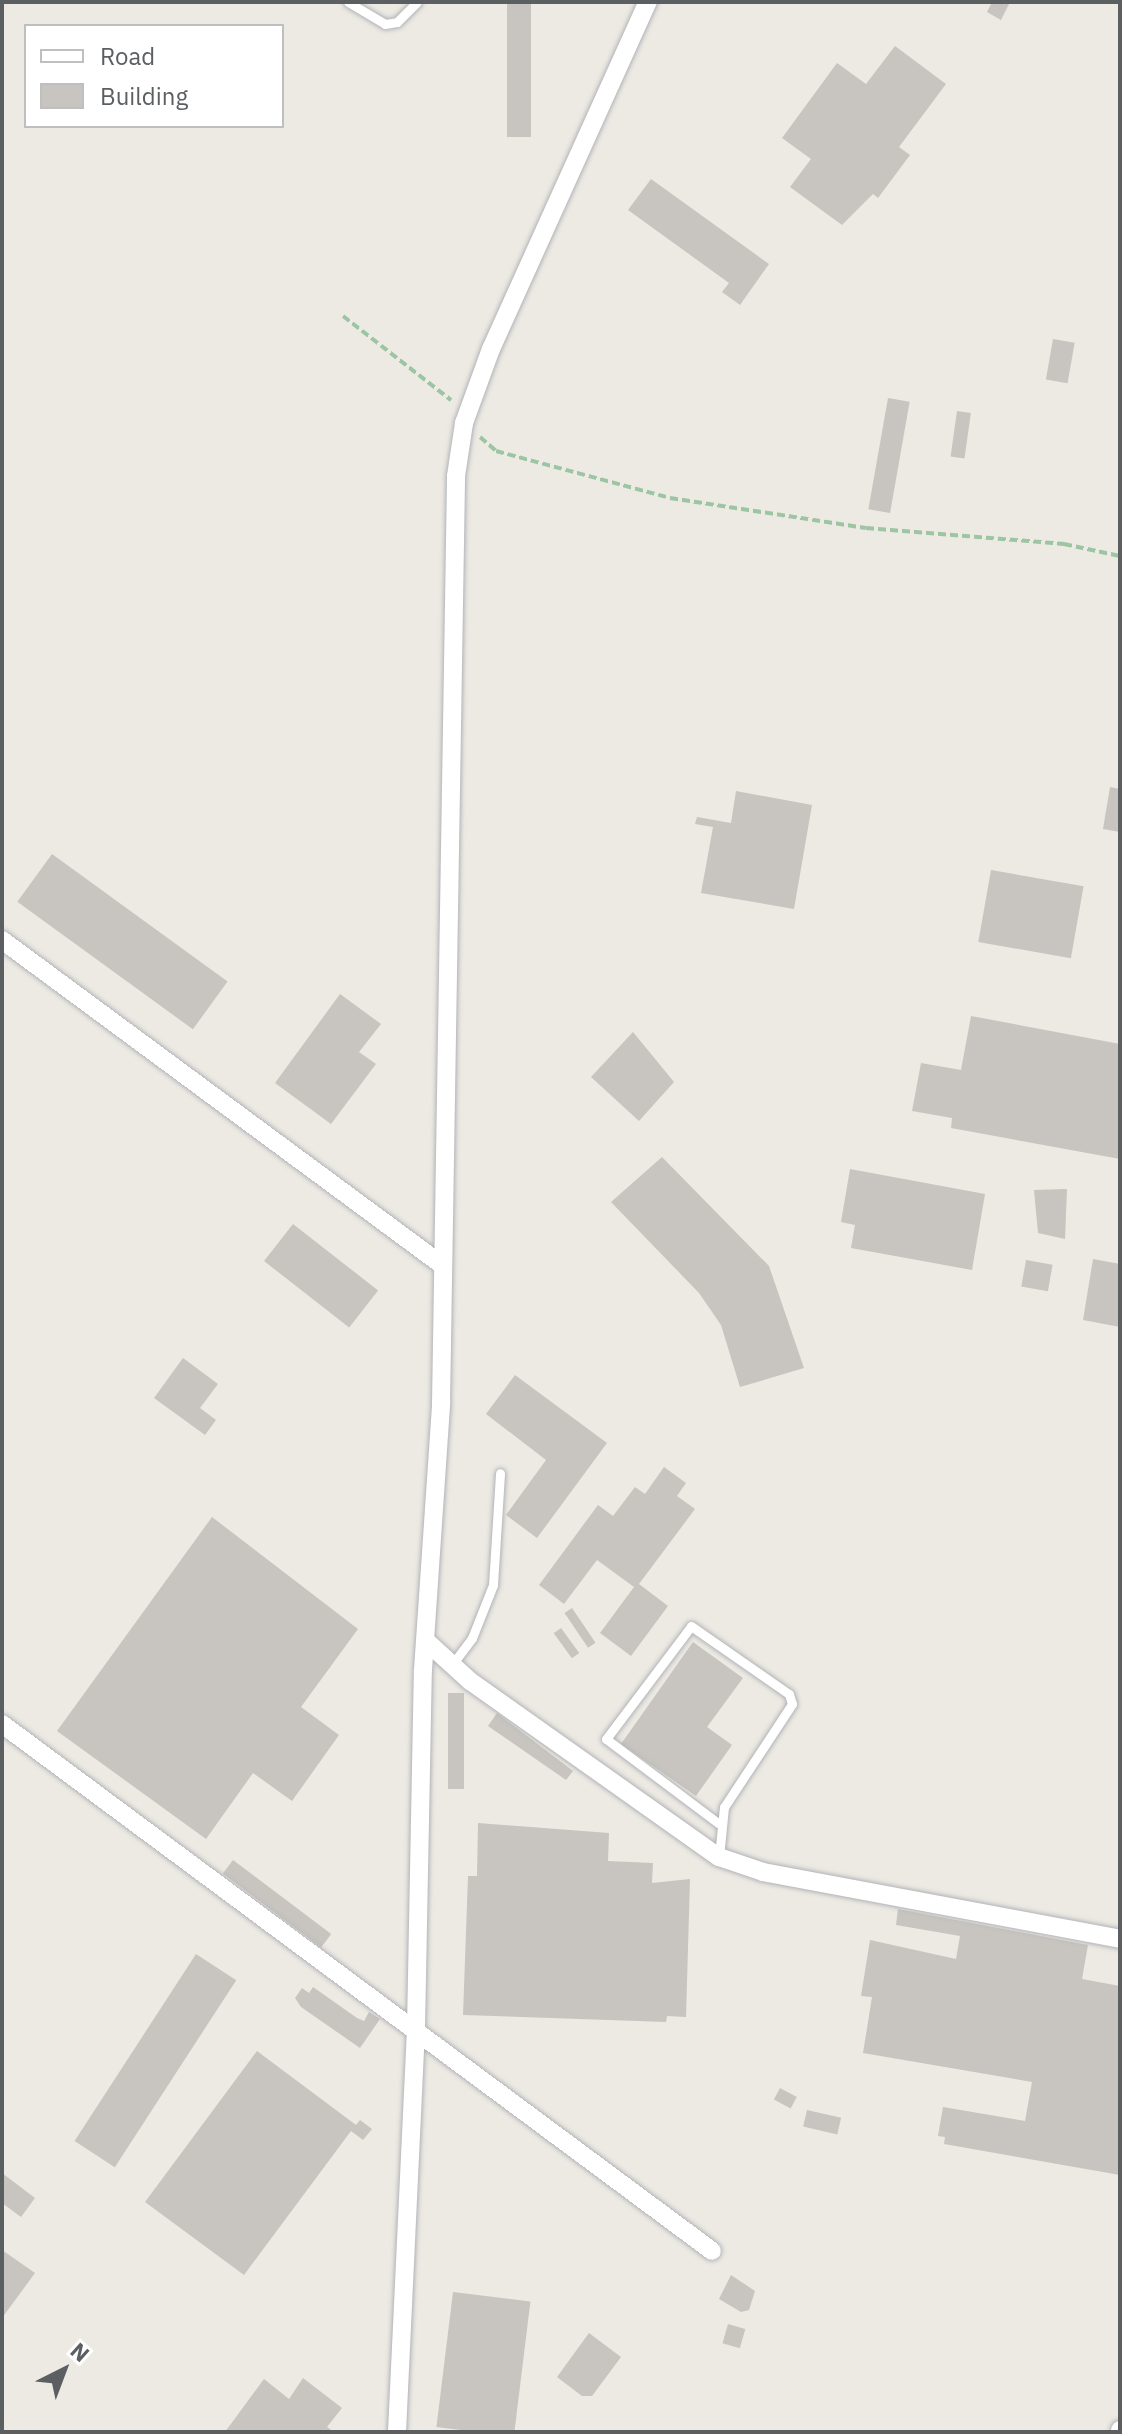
<!DOCTYPE html>
<style>
body{margin:0}
#map{position:relative;width:1122px;height:2434px;overflow:hidden;background:#ede9e3;font-family:"IBM Plex Sans",sans-serif}
div>[style]{position:absolute}
.building>*{inset:0;background:#c8c4bf;transform-origin:0 0}
.path>*{height:4px;margin-top:-2px;transform-origin:0;background:repeating-linear-gradient(90deg,#9cc5a4 0 8px,transparent 0 12px)}
.roads{filter:drop-shadow(0 0 2px #b0b4b7) drop-shadow(0 0 2px #b0b4b7)}
.lane>*{height:9px;margin:-4.5px;padding:0 4.5px;transform-origin:4.5px;border-radius:4.5px;background:#fff}
.street>*{height:18px;margin:-9px;padding:0 9px;transform-origin:9px;border-radius:9px;background:#fff}
span{translate:-50% -50%;white-space:nowrap;text-align:center;line-height:1.15;-webkit-text-stroke:6px #fff;paint-order:stroke}
.frame{position:absolute;inset:0;border:4px solid #5b5f62;pointer-events:none}
.legend{position:absolute;left:24px;top:24px;width:260px;height:104px;box-sizing:border-box;background:#fff;border:2px solid #bdbfc0;margin:0;padding:10px 14px;list-style:none;font-size:24px;color:#5b5f62}
.legend li{display:flex;align-items:center;gap:16px;height:40px}
.legend b{width:40px;border:2px solid #bdbfc0}
.north{position:absolute;left:24px;top:2330px;width:80px;height:80px;-webkit-text-stroke:6px #fff;paint-order:stroke;rotate:42deg;font-size:22px;font-weight:700;line-height:32px;text-align:center;color:#5b5f62}
.north::after{content:'';display:block;margin:auto;width:28px;height:36px;background:#5b5f62;clip-path:polygon(50% 0,100% 100%,50% 72%,0 100%)}
</style>
<div id="map">
<div class="building">
<i style="left:507px;top:2px;width:24px;height:135px"></i>
<i style="clip-path:polygon(992px 2px,1010px 2px,1001px 20px,987px 12px)"></i>
<i style="clip-path:polygon(895px 46px,946px 84px,899px 147px,910px 155px,878px 198px,873px 194px,842px 225px,790px 187px,811px 159px,782px 138px,837px 63px,866px 84px)"></i>
<i style="clip-path:polygon(651px 179px,769px 264px,740px 305px,722px 292px,729px 283px,628px 210px)"></i>
<i style="left:1053px;top:339px;width:22px;height:41px;rotate:10deg"></i>
<i style="left:888px;top:398px;width:22px;height:113px;rotate:10deg"></i>
<i style="left:957px;top:411px;width:14px;height:46px;rotate:8deg"></i>
<i style="clip-path:polygon(1110px 787px,1120px 789px,1120px 832px,1103px 829px)"></i>
<i style="clip-path:polygon(736px 791px,812px 805px,794px 909px,701px 893px,713px 827px,695px 824px,697px 817px,731px 823px)"></i>
<i style="left:52px;top:854px;width:217px;height:59px;rotate:36deg"></i>
<i style="left:991px;top:870px;width:94px;height:73px;rotate:10deg"></i>
<i style="clip-path:polygon(340px 994px,381px 1024px,359px 1052px,376px 1064px,331px 1124px,275px 1083px)"></i>
<i style="clip-path:polygon(971px 1016px,1120px 1044px,1120px 1159px,951px 1128px,952px 1118px,912px 1111px,921px 1063px,961px 1070px)"></i>
<i style="clip-path:polygon(633px 1032px,674px 1082px,639px 1121px,591px 1077px)"></i>
<i style="clip-path:polygon(662px 1157px,769px 1266px,804px 1368px,740px 1387px,721px 1325px,699px 1293px,611px 1202px)"></i>
<i style="clip-path:polygon(850px 1169px,985px 1194px,972px 1270px,851px 1248px,855px 1225px,841px 1222px)"></i>
<i style="clip-path:polygon(1067px 1189px,1065px 1239px,1038px 1233px,1034px 1190px)"></i>
<i style="left:293px;top:1224px;width:108px;height:47px;rotate:38deg"></i>
<i style="clip-path:polygon(1093px 1259px,1120px 1264px,1120px 1327px,1083px 1320px)"></i>
<i style="left:1026px;top:1260px;width:27px;height:27px;rotate:10deg"></i>
<i style="clip-path:polygon(183px 1358px,218px 1384px,200px 1408px,216px 1420px,205px 1435px,154px 1398px)"></i>
<i style="clip-path:polygon(515px 1375px,607px 1443px,537px 1538px,506px 1515px,546px 1460px,486px 1414px)"></i>
<i style="clip-path:polygon(664px 1467px,686px 1483px,677px 1496px,695px 1509px,639px 1584px,668px 1606px,631px 1656px,600px 1633px,634px 1587px,597px 1560px,564px 1604px,539px 1585px,598px 1505px,613px 1516px,635px 1487px,645px 1494px)"></i>
<i style="clip-path:polygon(212px 1517px,358px 1629px,301px 1707px,339px 1735px,292px 1801px,253px 1773px,206px 1839px,57px 1731px)"></i>
<i style="left:572px;top:1608px;width:42px;height:9px;rotate:56deg"></i>
<i style="left:561px;top:1628px;width:31px;height:9px;rotate:54deg"></i>
<i style="clip-path:polygon(693px 1642px,743px 1678px,707px 1727px,732px 1745px,696px 1796px,621px 1744px)"></i>
<i style="left:448px;top:1693px;width:16px;height:96px"></i>
<i style="clip-path:polygon(497px 1713px,573px 1771px,566px 1780px,488px 1726px)"></i>
<i style="clip-path:polygon(478px 1823px,609px 1833px,608px 1861px,653px 1863px,652px 1883px,690px 1879px,686px 2017px,667px 2016px,666px 2022px,463px 2015px,468px 1876px,477px 1876px)"></i>
<i style="left:233px;top:1860px;width:123px;height:17px;rotate:37deg"></i>
<i style="clip-path:polygon(898px 1909px,1088px 1945px,1082px 1979px,1120px 1986px,1120px 2175px,944px 2144px,945px 2137px,938px 2136px,943px 2107px,1025px 2121px,1032px 2082px,863px 2053px,872px 1997px,861px 1996px,870px 1940px,956px 1959px,960px 1936px,896px 1925px)"></i>
<i style="left:196px;top:1954px;width:48px;height:223px;rotate:33deg"></i>
<i style="clip-path:polygon(313px 1987px,357px 2018px,364px 2021px,369px 2012px,380px 2019px,360px 2048px,301px 2007px,295px 1998px,302px 1988px,309px 1993px)"></i>
<i style="clip-path:polygon(257px 2051px,356px 2125px,360px 2120px,372px 2129px,363px 2140px,351px 2131px,244px 2275px,145px 2202px)"></i>
<i style="left:780px;top:2088px;width:19px;height:13px;rotate:28deg"></i>
<i style="left:807px;top:2110px;width:35px;height:17px;rotate:13deg"></i>
<i style="clip-path:polygon(2px 2173px,35px 2198px,21px 2217px,2px 2203px)"></i>
<i style="clip-path:polygon(2px 2250px,35px 2273px,2px 2318px)"></i>
<i style="clip-path:polygon(731px 2275px,755px 2291px,749px 2310px,741px 2312px,719px 2299px)"></i>
<i style="left:453px;top:2292px;width:78px;height:136px;rotate:7deg"></i>
<i style="left:728px;top:2324px;width:18px;height:20px;rotate:16deg"></i>
<i style="clip-path:polygon(589px 2333px,621px 2357px,592px 2396px,582px 2396px,557px 2377px)"></i>
<i style="clip-path:polygon(303px 2378px,342px 2408px,327px 2427px,334px 2432px,225px 2432px,264px 2379px,289px 2399px)"></i>
</div>
<div class="path">
<i style="left:343px;top:316px;width:137px;rotate:37.9deg"></i>
<i style="left:480px;top:437px;width:21px;rotate:41deg"></i>
<i style="left:496px;top:451px;width:180px;rotate:15.1deg"></i>
<i style="left:670px;top:498px;width:198px;rotate:8.7deg"></i>
<i style="left:866px;top:528px;width:199px;rotate:4.6deg"></i>
<i style="left:1064px;top:544px;width:57px;rotate:12.1deg"></i>
</div>
<div class="roads">
<div class="lane">
<i style="left:348px;top:2px;width:43px;rotate:30.7deg"></i>
<i style="left:385px;top:24px;width:12px;rotate:-9deg"></i>
<i style="left:397px;top:22px;width:28px;rotate:-45deg"></i>
<i style="left:451px;top:1666px;width:35px;rotate:-53deg"></i>
<i style="left:472px;top:1638px;width:57px;rotate:-68.4deg"></i>
<i style="left:493px;top:1585px;width:112px;rotate:-86.4deg"></i>
<i style="left:718px;top:1823px;width:140px;rotate:-143.1deg"></i>
<i style="left:606px;top:1739px;width:141px;rotate:-53deg"></i>
<i style="left:691px;top:1626px;width:119px;rotate:34.8deg"></i>
<i style="left:789px;top:1694px;width:10px;rotate:73deg"></i>
<i style="left:792px;top:1704px;width:123px;rotate:123.4deg"></i>
<i style="left:724px;top:1807px;width:50px;rotate:95.7deg"></i>
</div>
<div class="street">
<i style="left:2px;top:940px;width:547px;rotate:36.45deg"></i>
<i style="left:425px;top:1640px;width:61px;rotate:42.3deg"></i>
<i style="left:470px;top:1681px;width:305px;rotate:35.3deg"></i>
<i style="left:719px;top:1857px;width:46px;rotate:18.8deg"></i>
<i style="left:763px;top:1872px;width:363px;rotate:10.6deg"></i>
<i style="left:2px;top:1724px;width:884px;rotate:36.58deg"></i>
<i style="left:397px;top:2432px;width:404px;rotate:-87.3deg"></i>
<i style="left:416px;top:2028px;width:358px;rotate:-88.9deg"></i>
<i style="left:423px;top:1670px;width:267px;rotate:-86.1deg"></i>
<i style="left:441px;top:1404px;width:928px;rotate:-89.07deg"></i>
<i style="left:456px;top:476px;width:54px;rotate:-81.4deg"></i>
<i style="left:464px;top:423px;width:79px;rotate:-70deg"></i>
<i style="left:491px;top:349px;width:381px;rotate:-65.7deg"></i>
<i style="left:1120px;top:2432px;width:2px;rotate:-90deg"></i>
</div>
</div>
<div class="frame"></div>
<ul class="legend">
<li><b style="height:10px;background:#fff"></b>Road</li>
<li><b style="height:22px;background:#c8c4bf"></b>Building</li>
</ul>
<div class="north">N</div>
</div>
